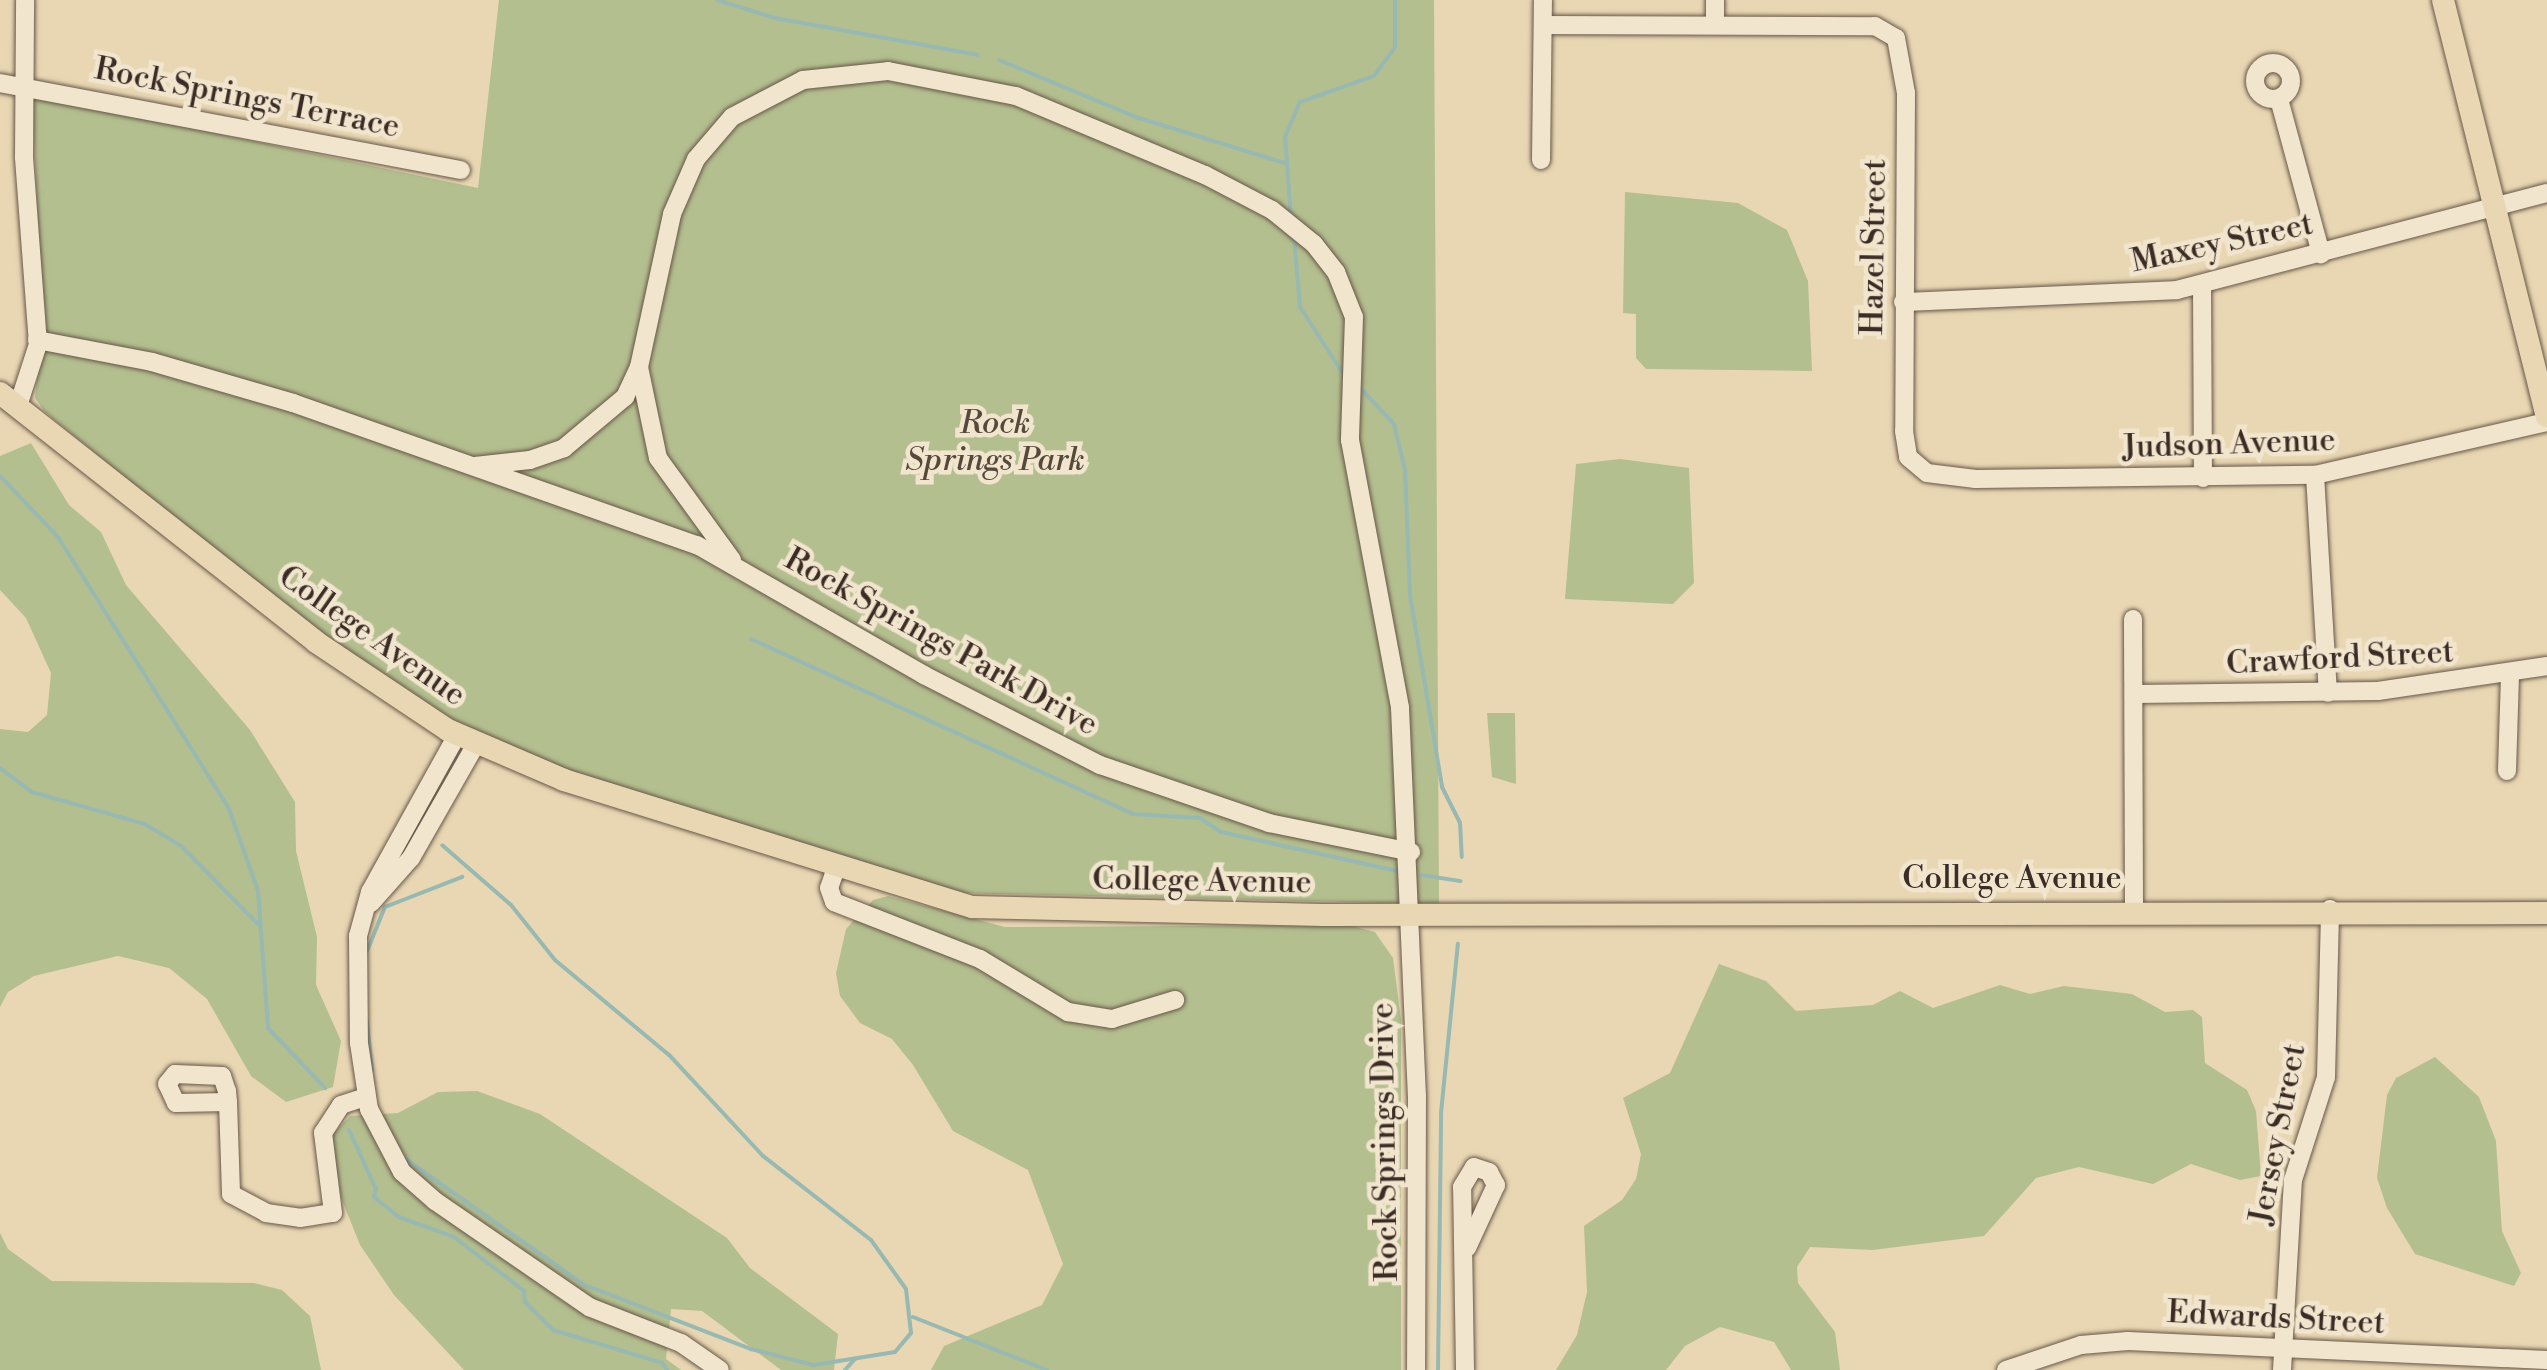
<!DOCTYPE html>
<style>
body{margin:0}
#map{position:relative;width:2547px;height:1370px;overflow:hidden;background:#e9d7b3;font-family:"Libre Bodoni",serif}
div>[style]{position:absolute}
.green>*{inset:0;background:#b4bf8f}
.stream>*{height:4px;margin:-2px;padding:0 2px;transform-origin:2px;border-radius:2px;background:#98b8b2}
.roads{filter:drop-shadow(0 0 2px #675749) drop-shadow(0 0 2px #675749)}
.minor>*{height:18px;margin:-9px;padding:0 9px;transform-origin:9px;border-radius:9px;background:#f1e5ce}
.minor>.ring{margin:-9px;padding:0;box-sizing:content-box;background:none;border:18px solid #f1e5ce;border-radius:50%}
.major>*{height:22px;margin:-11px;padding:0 11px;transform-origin:11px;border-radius:11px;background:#e9d7b3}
span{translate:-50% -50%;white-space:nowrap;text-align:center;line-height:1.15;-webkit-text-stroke:9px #f1e5ce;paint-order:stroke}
.street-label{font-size:32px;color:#3c2c26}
.park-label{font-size:32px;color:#54493b;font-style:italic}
</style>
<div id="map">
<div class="green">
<i style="clip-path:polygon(499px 0,1434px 0,1439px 904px,957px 893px,537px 760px,466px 729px,390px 682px,255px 584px,44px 411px,35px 398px,43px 325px,32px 95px,478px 188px)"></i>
<i style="clip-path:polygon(1625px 192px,1738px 203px,1787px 230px,1808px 281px,1812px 371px,1646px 369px,1636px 358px,1636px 314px,1623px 313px)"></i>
<i style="clip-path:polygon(31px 443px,69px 505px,101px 532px,126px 585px,250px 730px,295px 802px,296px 851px,317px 937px,316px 985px,341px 1041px,333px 1087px,286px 1102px,251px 1076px,207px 999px,169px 968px,118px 956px,34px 976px,8px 992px,0 1007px,0 729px,28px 732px,47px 715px,51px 673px,26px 618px,0 590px,0 456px)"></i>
<i style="clip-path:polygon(1620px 459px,1689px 468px,1694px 583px,1673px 604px,1565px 599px,1576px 464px)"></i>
<i style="clip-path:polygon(1487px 713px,1515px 713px,1516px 784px,1492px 777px)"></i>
<i style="clip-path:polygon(888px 896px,1005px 927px,1348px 925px,1375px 932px,1393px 958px,1401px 1020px,1401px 1370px,931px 1370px,944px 1346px,1042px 1305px,1063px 1264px,1028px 1170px,953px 1131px,913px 1065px,892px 1039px,860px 1023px,840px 996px,836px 973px,846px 929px,873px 900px)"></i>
<i style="clip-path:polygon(1719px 964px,1766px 981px,1796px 1011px,1873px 1005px,1900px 991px,1933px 1008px,2000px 985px,2030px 994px,2064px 986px,2132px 994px,2165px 1012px,2193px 1010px,2202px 1017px,2205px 1063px,2247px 1090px,2256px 1111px,2261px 1176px,2240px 1180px,2191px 1164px,2153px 1184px,2079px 1167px,2036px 1178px,1984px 1236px,1873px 1250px,1810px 1247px,1797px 1267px,1798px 1283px,1835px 1332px,1840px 1370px,1791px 1370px,1774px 1342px,1720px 1327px,1685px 1346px,1666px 1370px,1556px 1370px,1577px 1335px,1587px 1292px,1584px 1226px,1622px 1200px,1636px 1179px,1641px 1154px,1623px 1098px,1670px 1073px)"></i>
<i style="clip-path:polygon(2435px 1057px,2479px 1097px,2496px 1141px,2502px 1231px,2521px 1273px,2514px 1286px,2415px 1254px,2387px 1208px,2377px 1178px,2387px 1095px,2396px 1078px)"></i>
<i style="clip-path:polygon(477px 1091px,540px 1114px,727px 1238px,750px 1268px,838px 1334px,834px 1370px,781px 1370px,702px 1311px,671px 1309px,666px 1359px,681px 1370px,464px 1370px,394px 1295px,360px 1245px,330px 1170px,331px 1136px,350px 1116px,398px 1113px,438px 1092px)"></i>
<i style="clip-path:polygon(0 1233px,8px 1249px,52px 1281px,254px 1283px,282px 1290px,310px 1316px,321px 1370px,0 1370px)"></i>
</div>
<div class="stream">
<i style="left:717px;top:0;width:61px;rotate:17.2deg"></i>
<i style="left:775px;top:18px;width:206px;rotate:10.3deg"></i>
<i style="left:999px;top:60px;width:148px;rotate:22.6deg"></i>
<i style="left:1136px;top:117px;width:156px;rotate:17.2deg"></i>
<i style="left:1291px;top:218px;width:81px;rotate:-94.2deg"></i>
<i style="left:1285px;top:137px;width:38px;rotate:-67deg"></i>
<i style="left:1300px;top:102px;width:78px;rotate:-19.4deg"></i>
<i style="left:1374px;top:76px;width:36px;rotate:-54deg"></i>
<i style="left:1395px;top:47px;width:47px;rotate:-90deg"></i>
<i style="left:1294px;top:237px;width:70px;rotate:85.1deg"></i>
<i style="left:1300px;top:307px;width:81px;rotate:57.1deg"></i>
<i style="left:1358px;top:386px;width:52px;rotate:46.5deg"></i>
<i style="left:1394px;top:424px;width:47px;rotate:76.6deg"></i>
<i style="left:1405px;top:470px;width:125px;rotate:87.7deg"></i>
<i style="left:1410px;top:595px;width:195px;rotate:80.5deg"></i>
<i style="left:1442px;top:787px;width:40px;rotate:63.4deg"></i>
<i style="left:1460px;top:823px;width:34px;rotate:87deg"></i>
<i style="left:0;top:476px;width:84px;rotate:46.4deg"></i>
<i style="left:58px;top:537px;width:321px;rotate:57.8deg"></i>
<i style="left:229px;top:809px;width:87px;rotate:70.5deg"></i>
<i style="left:258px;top:891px;width:137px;rotate:85.8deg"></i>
<i style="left:268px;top:1028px;width:83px;rotate:46.5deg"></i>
<i style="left:751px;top:639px;width:420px;rotate:24.6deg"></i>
<i style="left:1133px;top:814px;width:67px;rotate:3.4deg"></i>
<i style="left:1200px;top:818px;width:25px;rotate:34deg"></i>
<i style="left:1221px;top:832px;width:184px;rotate:12.5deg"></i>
<i style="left:0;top:768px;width:40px;rotate:37deg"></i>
<i style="left:32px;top:792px;width:117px;rotate:15.8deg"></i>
<i style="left:145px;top:824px;width:42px;rotate:31.4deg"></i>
<i style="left:181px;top:846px;width:110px;rotate:45.4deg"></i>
<i style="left:1422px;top:875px;width:39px;rotate:9deg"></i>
<i style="left:367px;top:951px;width:48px;rotate:-67.8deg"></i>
<i style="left:385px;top:907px;width:83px;rotate:-21.3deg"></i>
<i style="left:367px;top:1021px;width:50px;rotate:84.3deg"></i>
<i style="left:349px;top:1130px;width:65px;rotate:65.4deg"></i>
<i style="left:376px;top:1189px;width:8px;rotate:104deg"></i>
<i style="left:374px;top:1197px;width:32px;rotate:39deg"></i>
<i style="left:399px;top:1217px;width:59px;rotate:20deg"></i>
<i style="left:454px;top:1237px;width:88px;rotate:37.6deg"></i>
<i style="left:524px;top:1291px;width:11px;rotate:85deg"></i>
<i style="left:525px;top:1302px;width:40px;rotate:45deg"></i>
<i style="left:553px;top:1330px;width:114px;rotate:16.8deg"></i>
<i style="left:662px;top:1363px;width:9px;rotate:54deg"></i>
<i style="left:404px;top:1158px;width:221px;rotate:35.1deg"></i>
<i style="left:585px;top:1285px;width:178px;rotate:21.1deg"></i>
<i style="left:751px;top:1349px;width:65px;rotate:14.3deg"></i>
<i style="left:814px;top:1365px;width:82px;rotate:-9.1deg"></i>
<i style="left:895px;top:1352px;width:25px;rotate:-50deg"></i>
<i style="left:911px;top:1333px;width:44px;rotate:-96.5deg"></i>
<i style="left:906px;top:1289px;width:60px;rotate:-125.5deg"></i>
<i style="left:871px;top:1240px;width:137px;rotate:-142.1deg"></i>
<i style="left:763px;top:1156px;width:138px;rotate:-132.9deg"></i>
<i style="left:669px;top:1055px;width:148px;rotate:-140.2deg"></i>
<i style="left:555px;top:960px;width:70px;rotate:-128.7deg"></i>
<i style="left:511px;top:905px;width:91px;rotate:-139deg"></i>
<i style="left:913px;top:1317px;width:144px;rotate:21.6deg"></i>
<i style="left:845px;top:1370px;width:15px;rotate:-48deg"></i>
<i style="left:1438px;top:1370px;width:257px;rotate:-89.3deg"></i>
<i style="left:1441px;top:1113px;width:170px;rotate:-84.3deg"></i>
</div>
<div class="roads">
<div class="minor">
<i style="left:1715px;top:0;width:24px;rotate:90deg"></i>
<i style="left:1543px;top:25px;width:332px;rotate:0.2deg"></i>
<i style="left:1875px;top:26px;width:24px;rotate:30deg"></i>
<i style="left:1896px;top:38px;width:56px;rotate:79.7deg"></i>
<i style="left:1906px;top:93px;width:338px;rotate:90.3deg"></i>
<i style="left:1904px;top:431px;width:26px;rotate:81deg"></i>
<i style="left:1908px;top:457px;width:25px;rotate:40deg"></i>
<i style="left:1927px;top:473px;width:49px;rotate:7deg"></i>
<i style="left:1976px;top:479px;width:339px;rotate:-0.7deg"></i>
<i style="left:2315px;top:475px;width:238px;rotate:-12.9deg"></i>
<i class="ring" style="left:2255px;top:63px;width:18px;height:18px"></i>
<i style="left:0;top:83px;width:469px;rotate:10.7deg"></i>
<i style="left:2279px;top:99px;width:161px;rotate:74.8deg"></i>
<i style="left:1541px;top:160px;width:160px;rotate:-89.3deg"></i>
<i style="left:2202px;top:285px;width:193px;rotate:89.7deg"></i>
<i style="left:1903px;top:302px;width:274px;rotate:-2.5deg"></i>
<i style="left:2177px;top:290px;width:383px;rotate:-14.7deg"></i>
<i style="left:37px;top:340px;width:117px;rotate:10.8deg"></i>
<i style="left:152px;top:362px;width:147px;rotate:16.2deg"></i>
<i style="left:293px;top:403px;width:428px;rotate:19.4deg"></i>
<i style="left:697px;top:545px;width:262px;rotate:29.8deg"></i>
<i style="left:924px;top:675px;width:198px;rotate:27.1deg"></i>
<i style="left:1100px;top:765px;width:179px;rotate:18.9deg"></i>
<i style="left:1269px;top:823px;width:145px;rotate:11.5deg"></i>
<i style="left:639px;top:367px;width:93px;rotate:78.2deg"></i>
<i style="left:658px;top:458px;width:126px;rotate:54deg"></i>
<i style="left:18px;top:406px;width:65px;rotate:-72.1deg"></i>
<i style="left:38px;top:344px;width:188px;rotate:-94.3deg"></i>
<i style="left:24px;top:157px;width:157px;rotate:-89.6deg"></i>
<i style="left:475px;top:466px;width:55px;rotate:-6.2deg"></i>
<i style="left:530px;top:460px;width:36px;rotate:-19deg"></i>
<i style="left:564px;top:448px;width:80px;rotate:-39.9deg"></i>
<i style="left:625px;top:397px;width:33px;rotate:-65deg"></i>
<i style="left:639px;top:367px;width:157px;rotate:-77.8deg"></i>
<i style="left:672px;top:214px;width:60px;rotate:-66.4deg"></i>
<i style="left:696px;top:159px;width:55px;rotate:-49.4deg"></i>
<i style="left:732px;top:117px;width:80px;rotate:-27.5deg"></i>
<i style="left:803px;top:80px;width:85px;rotate:-6deg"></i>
<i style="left:888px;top:71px;width:130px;rotate:11.1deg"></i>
<i style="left:1016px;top:96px;width:205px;rotate:22.7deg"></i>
<i style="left:1205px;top:175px;width:76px;rotate:27.6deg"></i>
<i style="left:1272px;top:210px;width:54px;rotate:39deg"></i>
<i style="left:1314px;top:244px;width:36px;rotate:52deg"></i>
<i style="left:1336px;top:272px;width:48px;rotate:68.2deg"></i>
<i style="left:1354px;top:317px;width:123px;rotate:91.9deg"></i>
<i style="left:1350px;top:440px;width:273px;rotate:79.4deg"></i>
<i style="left:1400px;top:708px;width:389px;rotate:87.5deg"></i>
<i style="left:1417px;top:1097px;width:273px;rotate:90.2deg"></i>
<i style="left:2315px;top:475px;width:218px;rotate:86.6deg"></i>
<i style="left:2133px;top:619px;width:291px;rotate:89.8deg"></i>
<i style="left:2136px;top:694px;width:242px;rotate:-0.7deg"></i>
<i style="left:2378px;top:691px;width:171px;rotate:-8.4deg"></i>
<i style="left:457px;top:735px;width:179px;rotate:119deg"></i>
<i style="left:370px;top:892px;width:46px;rotate:105.3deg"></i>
<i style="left:358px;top:936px;width:107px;rotate:89.5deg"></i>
<i style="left:359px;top:1043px;width:67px;rotate:81.4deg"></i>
<i style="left:369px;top:1109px;width:71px;rotate:62.4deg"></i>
<i style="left:402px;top:1172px;width:44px;rotate:41.3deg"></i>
<i style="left:435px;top:1201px;width:187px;rotate:34.5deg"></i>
<i style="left:589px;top:1307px;width:99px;rotate:21.4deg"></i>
<i style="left:681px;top:1343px;width:47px;rotate:34.7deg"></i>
<i style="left:2507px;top:771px;width:98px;rotate:-88.2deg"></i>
<i style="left:837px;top:865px;width:24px;rotate:109deg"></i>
<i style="left:829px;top:888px;width:15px;rotate:70deg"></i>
<i style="left:834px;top:902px;width:157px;rotate:21.3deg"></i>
<i style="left:980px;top:959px;width:103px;rotate:31.1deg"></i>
<i style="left:1068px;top:1012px;width:45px;rotate:9deg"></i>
<i style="left:1112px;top:1019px;width:66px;rotate:-16.8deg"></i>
<i style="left:371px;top:903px;width:60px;rotate:-48.4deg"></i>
<i style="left:411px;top:858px;width:131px;rotate:-60.3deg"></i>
<i style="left:228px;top:1102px;width:52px;rotate:178.9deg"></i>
<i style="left:176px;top:1103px;width:21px;rotate:-115deg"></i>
<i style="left:167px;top:1084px;width:13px;rotate:-51deg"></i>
<i style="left:175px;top:1074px;width:47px;rotate:2.4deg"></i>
<i style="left:222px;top:1076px;width:16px;rotate:72deg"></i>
<i style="left:227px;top:1091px;width:11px;rotate:85deg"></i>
<i style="left:228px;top:1102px;width:92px;rotate:88.1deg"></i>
<i style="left:231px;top:1194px;width:40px;rotate:28deg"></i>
<i style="left:266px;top:1213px;width:34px;rotate:8deg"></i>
<i style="left:300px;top:1218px;width:33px;rotate:-9deg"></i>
<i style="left:333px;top:1213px;width:81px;rotate:-97.1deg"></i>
<i style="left:323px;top:1133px;width:33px;rotate:-57deg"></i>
<i style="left:341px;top:1105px;width:25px;rotate:-18deg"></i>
<i style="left:1465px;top:1370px;width:183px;rotate:-90.9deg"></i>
<i style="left:1462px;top:1187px;width:23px;rotate:-59deg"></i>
<i style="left:1474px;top:1167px;width:16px;rotate:18deg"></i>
<i style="left:1489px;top:1172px;width:15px;rotate:62deg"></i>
<i style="left:1496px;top:1185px;width:69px;rotate:114.7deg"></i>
<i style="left:2006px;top:1370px;width:79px;rotate:-18.4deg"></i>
<i style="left:2081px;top:1345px;width:47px;rotate:-4.9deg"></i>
<i style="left:2128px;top:1341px;width:419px;rotate:2.6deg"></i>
<i style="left:2282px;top:1370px;width:190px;rotate:-86.7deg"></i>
<i style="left:2293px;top:1180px;width:108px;rotate:-72.2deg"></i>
<i style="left:2326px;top:1077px;width:168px;rotate:-88.6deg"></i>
</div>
<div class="major">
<i style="left:2443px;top:0;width:429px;rotate:76deg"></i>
<i style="left:0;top:393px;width:402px;rotate:38.2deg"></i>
<i style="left:316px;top:642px;width:159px;rotate:33.7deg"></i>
<i style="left:448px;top:730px;width:126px;rotate:23.3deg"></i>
<i style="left:564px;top:780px;width:427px;rotate:17.3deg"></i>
<i style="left:972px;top:907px;width:351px;rotate:1.3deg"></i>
<i style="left:1323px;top:915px;width:1224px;rotate:-0.09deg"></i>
</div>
</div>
<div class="street-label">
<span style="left:247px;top:98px;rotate:11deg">Rock Springs Terrace</span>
<span style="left:2222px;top:243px;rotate:-12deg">Maxey Street</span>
<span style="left:1874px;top:247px;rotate:-89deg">Hazel Street</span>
<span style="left:2229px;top:444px;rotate:-2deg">Judson Avenue</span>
<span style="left:372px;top:636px;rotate:35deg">College Avenue</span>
<span style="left:941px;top:642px;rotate:29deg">Rock Springs Park Drive</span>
<span style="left:2340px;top:658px;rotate:-3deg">Crawford Street</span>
<span style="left:2012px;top:878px">College Avenue</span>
<span style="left:1202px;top:881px;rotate:1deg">College Avenue</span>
<span style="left:2278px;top:1134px;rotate:-79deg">Jersey Street</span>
<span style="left:1385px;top:1142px;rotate:-91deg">Rock Springs Drive</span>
<span style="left:2276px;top:1318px;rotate:3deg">Edwards Street</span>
</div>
<div class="park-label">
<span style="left:995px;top:442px">Rock<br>Springs Park</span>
</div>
</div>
